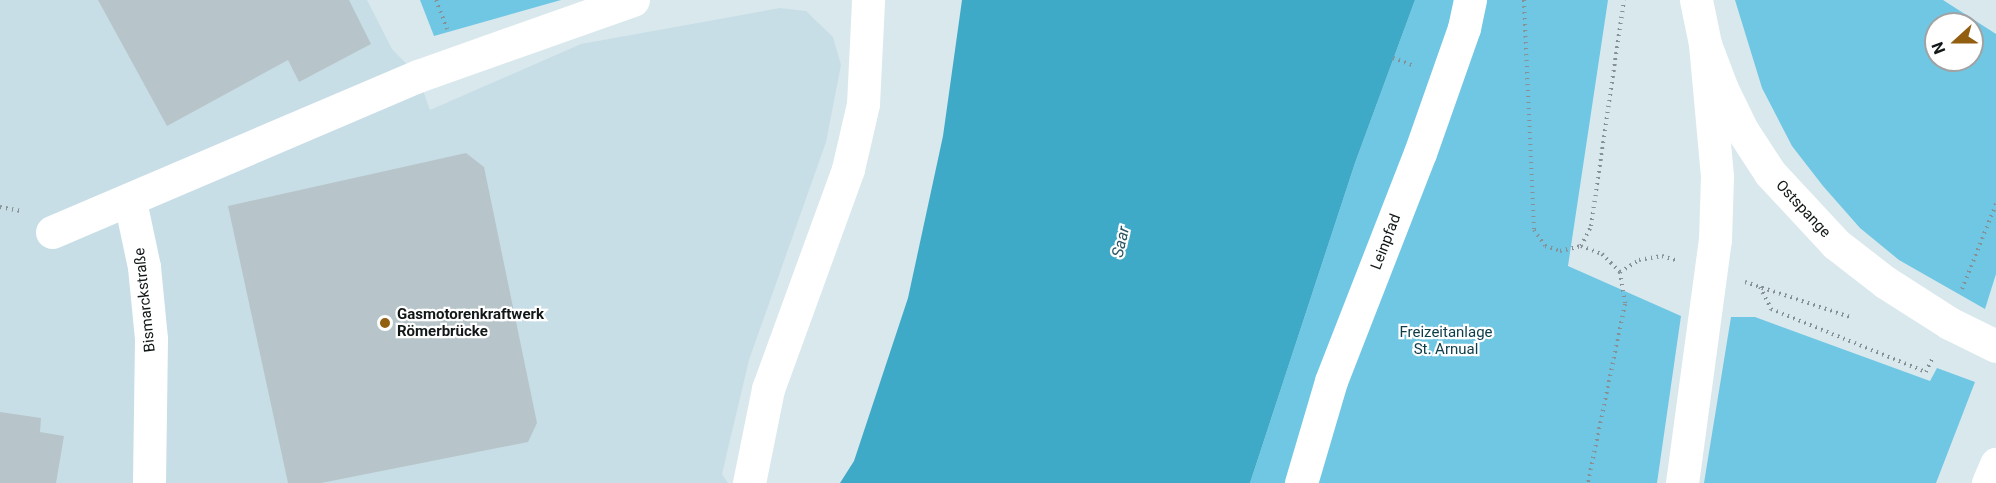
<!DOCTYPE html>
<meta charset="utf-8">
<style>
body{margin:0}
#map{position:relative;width:1996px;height:483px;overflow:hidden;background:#d9e8ed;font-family:Roboto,sans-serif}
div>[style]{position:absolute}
.built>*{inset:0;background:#c7dee6}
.green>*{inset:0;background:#6fc7e4}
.water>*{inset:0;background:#3fa9c8}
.building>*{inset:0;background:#b7c5ca}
.path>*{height:4px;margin-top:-2px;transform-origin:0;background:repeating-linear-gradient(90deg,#869195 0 1.5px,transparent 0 6px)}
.minor>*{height:33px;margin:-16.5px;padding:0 16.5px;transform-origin:16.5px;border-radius:16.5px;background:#fff}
.major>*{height:33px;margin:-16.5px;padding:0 16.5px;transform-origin:16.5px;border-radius:16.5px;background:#fff}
.highway>*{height:33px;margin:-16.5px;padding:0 16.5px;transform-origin:16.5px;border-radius:16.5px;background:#fff}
.dots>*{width:16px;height:16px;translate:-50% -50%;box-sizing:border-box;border:3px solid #fff;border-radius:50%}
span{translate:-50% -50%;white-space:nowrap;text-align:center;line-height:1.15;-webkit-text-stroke:4.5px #fff;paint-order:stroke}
.street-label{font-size:15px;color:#121718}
.poi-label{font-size:15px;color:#121718;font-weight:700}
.left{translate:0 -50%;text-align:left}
.park-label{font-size:15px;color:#0d3c4a}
.water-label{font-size:16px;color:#295664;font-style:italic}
.north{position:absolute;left:1924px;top:12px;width:60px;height:60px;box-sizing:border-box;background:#fff;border:2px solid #a0a2a3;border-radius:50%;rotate:249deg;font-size:16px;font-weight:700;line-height:24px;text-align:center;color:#121718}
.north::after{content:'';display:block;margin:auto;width:21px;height:27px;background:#915f0f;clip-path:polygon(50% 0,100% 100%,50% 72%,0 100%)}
</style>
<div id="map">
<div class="built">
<i style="clip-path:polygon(0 0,367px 0,392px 49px,418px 76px,430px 110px,581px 44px,780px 8px,806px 11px,833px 37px,841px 65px,826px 142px,749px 360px,722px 474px,728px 483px,0 483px)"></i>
</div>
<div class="green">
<i style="clip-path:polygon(420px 0,561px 0,434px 36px)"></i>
<i style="clip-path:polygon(1415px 0,1608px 0,1568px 266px,1681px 316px,1657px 483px,1250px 483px,1355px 163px)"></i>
<i style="clip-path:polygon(evenodd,1735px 0,1943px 0,1996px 34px,1996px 274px,1985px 309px,1899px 260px,1860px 228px,1823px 186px,1792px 146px,1762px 88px,1735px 0,1936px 24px,1972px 24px,1972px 60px,1936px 60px,1936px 24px)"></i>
<i style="clip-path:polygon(1731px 317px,1755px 317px,1930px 381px,1937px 368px,1975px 382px,1936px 483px,1704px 483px)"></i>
</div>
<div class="water">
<i style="clip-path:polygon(962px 0,1415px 0,1355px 163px,1250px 483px,840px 483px,854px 461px,908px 298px,943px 136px)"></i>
</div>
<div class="building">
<i style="clip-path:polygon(98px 0,349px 0,371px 44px,299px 82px,288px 60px,167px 126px)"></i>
<i style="clip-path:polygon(466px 153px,484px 167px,537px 423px,528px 442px,321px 483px,288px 483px,228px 206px)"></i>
<i style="clip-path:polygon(0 412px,41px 418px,40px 432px,64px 436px,56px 483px,0 483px)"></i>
</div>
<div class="path">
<i style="left:436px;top:0;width:31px;rotate:69deg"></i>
<i style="left:1524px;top:0;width:230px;rotate:87.5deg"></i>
<i style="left:1534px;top:230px;width:19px;rotate:55deg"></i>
<i style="left:1545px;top:246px;width:16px;rotate:18deg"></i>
<i style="left:1560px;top:251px;width:22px;rotate:-13deg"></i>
<i style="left:1581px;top:246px;width:22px;rotate:21deg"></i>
<i style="left:1602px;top:254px;width:25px;rotate:45deg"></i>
<i style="left:1620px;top:272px;width:32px;rotate:81deg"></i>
<i style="left:1625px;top:304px;width:183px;rotate:101.7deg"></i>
<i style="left:1393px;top:58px;width:20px;rotate:20deg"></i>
<i style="left:0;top:207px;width:21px;rotate:11deg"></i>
<i style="left:1581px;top:246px;width:22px;rotate:-63deg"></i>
<i style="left:1591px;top:226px;width:228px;rotate:-81.7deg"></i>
<i style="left:1620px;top:272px;width:22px;rotate:-32deg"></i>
<i style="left:1639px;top:260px;width:23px;rotate:-10deg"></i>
<i style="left:1662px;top:256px;width:14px;rotate:17deg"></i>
<i style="left:1745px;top:282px;width:111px;rotate:18.4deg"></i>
<i style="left:1760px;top:287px;width:25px;rotate:63deg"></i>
<i style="left:1771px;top:309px;width:167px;rotate:22.1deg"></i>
<i style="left:1926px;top:372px;width:17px;rotate:-65deg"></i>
<i style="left:1962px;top:289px;width:92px;rotate:-68.2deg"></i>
</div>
<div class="minor">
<i style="left:130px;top:201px;width:67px;rotate:78deg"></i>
<i style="left:144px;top:267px;width:72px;rotate:84.4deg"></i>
<i style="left:151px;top:339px;width:144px;rotate:90.8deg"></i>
<i style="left:52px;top:232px;width:398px;rotate:-23.1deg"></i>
<i style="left:418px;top:76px;width:228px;rotate:-19.5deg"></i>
<i style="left:749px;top:483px;width:96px;rotate:-78.6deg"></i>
<i style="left:768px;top:389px;width:234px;rotate:-70deg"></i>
<i style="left:848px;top:169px;width:67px;rotate:-77deg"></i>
<i style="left:863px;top:104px;width:104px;rotate:-87.2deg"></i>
<i style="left:1301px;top:483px;width:106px;rotate:-73.6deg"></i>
<i style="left:1331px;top:381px;width:245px;rotate:-68.7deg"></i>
<i style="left:1420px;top:153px;width:133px;rotate:-70.6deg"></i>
<i style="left:1464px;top:28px;width:29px;rotate:-78deg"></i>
</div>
<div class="major">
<i style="left:1696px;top:0;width:45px;rotate:78.4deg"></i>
<i style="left:1705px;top:44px;width:48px;rotate:69.3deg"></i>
<i style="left:1722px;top:89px;width:46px;rotate:64deg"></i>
<i style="left:1742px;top:130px;width:51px;rotate:56.9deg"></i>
<i style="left:1770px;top:173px;width:97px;rotate:47.1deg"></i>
<i style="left:1836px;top:244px;width:62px;rotate:37.8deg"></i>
<i style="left:1885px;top:282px;width:76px;rotate:32.6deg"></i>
<i style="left:1949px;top:323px;width:52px;rotate:26.1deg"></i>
</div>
<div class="highway">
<i style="left:1682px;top:483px;width:245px;rotate:-82.3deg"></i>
<i style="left:1715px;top:240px;width:64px;rotate:-88.2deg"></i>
<i style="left:1717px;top:176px;width:133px;rotate:-95.2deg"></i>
<i style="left:1988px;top:483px;width:21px;rotate:-67deg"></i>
</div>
<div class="dots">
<i style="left:385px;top:323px;background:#915f0f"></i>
</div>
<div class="street-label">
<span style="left:1803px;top:209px;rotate:47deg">Ostspange</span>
<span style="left:1386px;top:242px;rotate:-69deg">Leinpfad</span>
<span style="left:145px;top:300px;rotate:-96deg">Bismarckstraße</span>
</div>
<div class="poi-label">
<span class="left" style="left:397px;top:323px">Gasmotorenkraftwerk<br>Römerbrücke</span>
</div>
<div class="park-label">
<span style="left:1446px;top:341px">Freizeitanlage<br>St. Arnual</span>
</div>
<div class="water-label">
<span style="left:1121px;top:242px;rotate:-77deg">Saar</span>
</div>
<div class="north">N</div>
</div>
